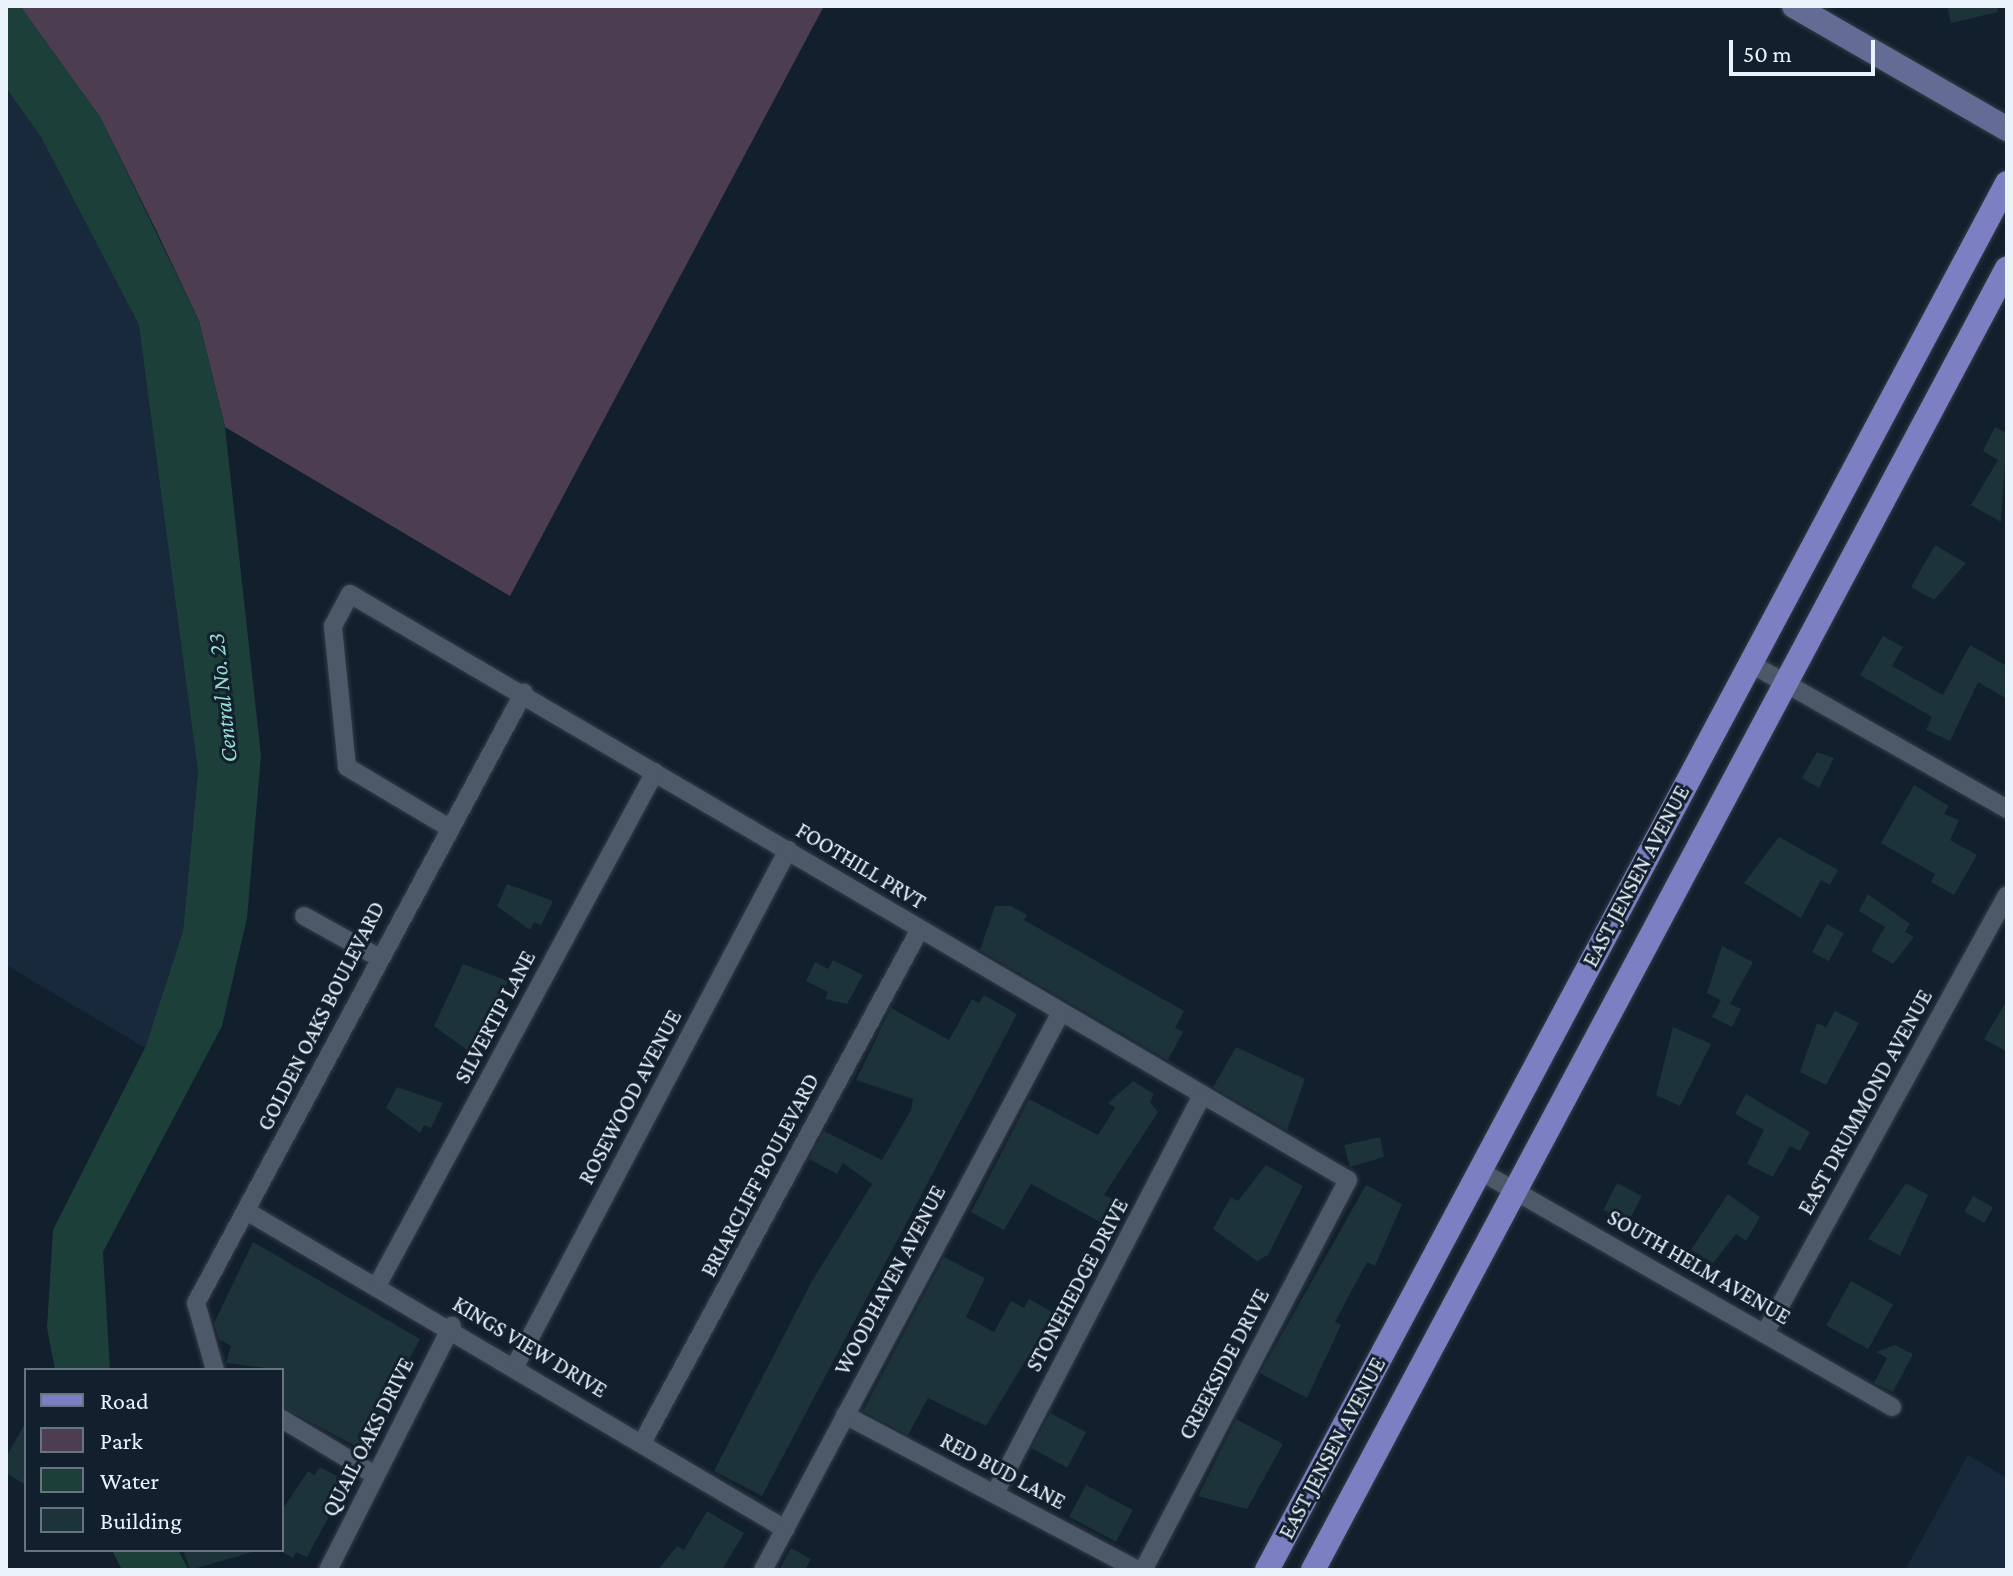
<!DOCTYPE html>
<style>
body{margin:0}
#map{position:relative;width:2013px;height:1576px;overflow:hidden;background:#121f2c;font-family:"Crimson Pro",serif}
div>[style]{position:absolute}
.built>*{inset:0;background:#17293b}
.green>*{inset:0;background:#4c3e50}
.water>*{inset:0;background:#1c3f39}
.building>*{inset:0;background:#1c3339;transform-origin:0 0}
.roads{filter:drop-shadow(0 0 2px #343c47) drop-shadow(0 0 2px #343c47)}
.street>*{height:18px;margin:-9px;padding:0 9px;transform-origin:9px;border-radius:9px;background:#4b5969}
.secondary>*{height:24px;margin:-12px;padding:0 12px;transform-origin:12px;border-radius:12px;background:#636c95}
.primary>*{height:24px;margin:-12px;padding:0 12px;transform-origin:12px;border-radius:12px;background:#7c7fc1}
span{translate:-50% -50%;white-space:nowrap;text-align:center;line-height:1.15;-webkit-text-stroke:6px #121f2c;paint-order:stroke}
.street-label{font-size:22px;color:#eaf3fc}
.water-label{font-size:24px;color:#97ddd0;font-style:italic}
.frame{position:absolute;inset:0;border:8px solid #eaf3fc;pointer-events:none}
.legend{position:absolute;left:24px;top:1368px;width:260px;height:184px;box-sizing:border-box;background:#121f2c;border:2px solid #68747f;margin:0;padding:10px 14px;list-style:none;font-size:24px;color:#eaf3fc}
.legend li{display:flex;align-items:center;gap:16px;height:40px}
.legend b{width:40px;border:2px solid #68747f}
.scale{position:absolute;left:1729px;top:40px;width:146px;height:36px;box-sizing:border-box;border:4px solid #eaf3fc;border-top:0;padding-left:10px;font-size:24px;line-height:28px;white-space:nowrap;color:#eaf3fc;-webkit-text-stroke:6px #121f2c;paint-order:stroke}
</style>
<div id="map">
<div class="built">
<i style="clip-path:polygon(6px 88px,41px 137px,139px 325px,165px 490px,198px 772px,183px 931px,145px 1048px,6px 965px)"></i>
<i style="clip-path:polygon(1968px 1455px,2007px 1478px,2007px 1570px,1905px 1570px)"></i>
</div>
<div class="green">
<i style="clip-path:polygon(20px 6px,824px 6px,510px 596px,225px 427px,199px 321px,156px 230px,100px 117px)"></i>
</div>
<div class="water">
<i style="clip-path:polygon(6px 6px,20px 6px,100px 117px,199px 321px,225px 427px,261px 756px,247px 918px,222px 1026px,103px 1252px,110px 1370px,55px 1370px,47px 1328px,53px 1230px,145px 1048px,183px 931px,198px 772px,139px 325px,41px 137px,6px 88px)"></i>
<i style="clip-path:polygon(112px 1550px,178px 1550px,189px 1570px,122px 1570px)"></i>
</div>
<div class="building">
<i style="clip-path:polygon(1947px 6px,1997px 6px,1998px 12px,1951px 23px)"></i>
<i style="clip-path:polygon(1995px 427px,2007px 433px,2001px 522px,1971px 505px,1998px 460px,1983px 451px)"></i>
<i style="clip-path:polygon(1935px 545px,1966px 563px,1934px 600px,1911px 587px)"></i>
<i style="clip-path:polygon(1883px 636px,1903px 647px,1892px 666px,1943px 695px,1970px 645px,2007px 666px,2007px 699px,1978px 682px,1950px 741px,1926px 730px,1932px 717px,1860px 675px)"></i>
<i style="clip-path:polygon(1817px 752px,1834px 758px,1819px 788px,1802px 778px)"></i>
<i style="clip-path:polygon(1914px 785px,1949px 806px,1944px 814px,1959px 820px,1950px 840px,1977px 855px,1954px 895px,1931px 882px,1935px 874px,1881px 843px)"></i>
<i style="clip-path:polygon(1779px 837px,1838px 870px,1830px 885px,1821px 880px,1801px 918px,1744px 883px)"></i>
<i style="clip-path:polygon(507px 884px,553px 901px,541px 925px,534px 922px,530px 930px,497px 906px)"></i>
<i style="clip-path:polygon(1868px 894px,1910px 924px,1905px 932px,1914px 937px,1893px 964px,1871px 951px,1885px 927px,1859px 911px)"></i>
<i style="clip-path:polygon(995px 906px,1011px 906px,1027px 915px,1024px 920px,1184px 1011px,1175px 1028px,1183px 1032px,1168px 1060px,980px 950px)"></i>
<i style="left:1827px;top:924px;width:19px;height:32px;rotate:28deg"></i>
<i style="clip-path:polygon(1722px 946px,1753px 962px,1730px 1004px,1741px 1009px,1732px 1027px,1712px 1017px,1721px 1000px,1707px 993px)"></i>
<i style="clip-path:polygon(833px 960px,863px 975px,847px 1004px,825px 999px,828px 992px,806px 981px,815px 962px,828px 969px)"></i>
<i style="clip-path:polygon(463px 964px,508px 981px,478px 1045px,471px 1042px,467px 1050px,434px 1026px)"></i>
<i style="clip-path:polygon(984px 995px,1017px 1014px,762px 1496px,714px 1471px,812px 1281px,872px 1184px,843px 1163px,837px 1174px,809px 1159px,824px 1131px,882px 1160px,911px 1110px,913px 1099px,856px 1080px,891px 1008px,949px 1040px,972px 999px,979px 1003px)"></i>
<i style="clip-path:polygon(2007px 1000px,2007px 1052px,1984px 1039px)"></i>
<i style="clip-path:polygon(1835px 1011px,1859px 1023px,1826px 1085px,1800px 1072px,1817px 1023px,1826px 1027px)"></i>
<i style="clip-path:polygon(1673px 1027px,1711px 1044px,1680px 1106px,1656px 1095px)"></i>
<i style="clip-path:polygon(1236px 1047px,1305px 1079px,1287px 1130px,1213px 1087px)"></i>
<i style="clip-path:polygon(1133px 1081px,1154px 1094px,1150px 1102px,1158px 1112px,1104px 1195px,1112px 1199px,1100px 1222px,1031px 1184px,1004px 1230px,971px 1212px,1029px 1099px,1098px 1135px,1115px 1108px,1108px 1103px)"></i>
<i style="clip-path:polygon(397px 1087px,443px 1103px,431px 1128px,424px 1125px,420px 1133px,386px 1108px)"></i>
<i style="clip-path:polygon(1746px 1094px,1810px 1132px,1800px 1151px,1790px 1146px,1773px 1177px,1747px 1164px,1764px 1130px,1735px 1114px)"></i>
<i style="clip-path:polygon(1380px 1137px,1384px 1157px,1350px 1167px,1344px 1145px)"></i>
<i style="clip-path:polygon(1266px 1165px,1303px 1186px,1268px 1255px,1257px 1261px,1213px 1229px,1231px 1197px,1238px 1201px)"></i>
<i style="left:1617px;top:1183px;width:28px;height:30px;rotate:27deg"></i>
<i style="clip-path:polygon(1906px 1183px,1928px 1195px,1900px 1256px,1868px 1239px)"></i>
<i style="clip-path:polygon(1366px 1185px,1402px 1204px,1375px 1266px,1367px 1262px,1335px 1322px,1341px 1325px,1307px 1398px,1260px 1373px)"></i>
<i style="clip-path:polygon(1728px 1194px,1760px 1217px,1746px 1241px,1736px 1234px,1713px 1263px,1691px 1250px)"></i>
<i style="left:1973px;top:1196px;width:23px;height:18px;rotate:29deg"></i>
<i style="clip-path:polygon(253px 1242px,420px 1339px,391px 1394px,399px 1398px,367px 1452px,282px 1407px,282px 1370px,226px 1363px,231px 1346px,219px 1339px,214px 1323px)"></i>
<i style="clip-path:polygon(944px 1257px,985px 1278px,966px 1317px,994px 1332px,1011px 1301px,1024px 1308px,1029px 1299px,1054px 1313px,986px 1426px,928px 1398px,908px 1435px,863px 1411px)"></i>
<i style="left:1851px;top:1281px;width:48px;height:51px;rotate:29deg"></i>
<i style="clip-path:polygon(1895px 1345px,1913px 1354px,1893px 1392px,1874px 1383px,1887px 1358px,1876px 1352px)"></i>
<i style="left:1050px;top:1413px;width:41px;height:40px;rotate:28deg"></i>
<i style="clip-path:polygon(1236px 1419px,1283px 1444px,1247px 1509px,1198px 1496px)"></i>
<i style="clip-path:polygon(26px 1422px,26px 1485px,6px 1473px,6px 1457px)"></i>
<i style="clip-path:polygon(320px 1467px,348px 1482px,307px 1557px,296px 1552px,293px 1558px,282px 1552px,282px 1510px,308px 1471px,314px 1475px)"></i>
<i style="left:1086px;top:1485px;width:53px;height:36px;rotate:28deg"></i>
<i style="clip-path:polygon(707px 1511px,744px 1533px,722px 1570px,658px 1570px,677px 1546px,684px 1550px)"></i>
<i style="clip-path:polygon(791px 1548px,811px 1559px,805px 1570px,779px 1570px)"></i>
<i style="clip-path:polygon(183px 1550px,256px 1550px,256px 1551px,190px 1570px)"></i>
</div>
<div class="roads">
<div class="street">
<i style="left:1750px;top:663px;width:296px;rotate:29.6deg"></i>
<i style="left:446px;top:826px;width:115px;rotate:-149.2deg"></i>
<i style="left:347px;top:767px;width:142px;rotate:-95.7deg"></i>
<i style="left:333px;top:626px;width:36px;rotate:-62deg"></i>
<i style="left:350px;top:594px;width:1157px;rotate:30.42deg"></i>
<i style="left:1348px;top:1180px;width:441px;rotate:117.7deg"></i>
<i style="left:304px;top:916px;width:85px;rotate:29deg"></i>
<i style="left:1480px;top:1171px;width:475px;rotate:29.8deg"></i>
<i style="left:248px;top:1212px;width:624px;rotate:30.55deg"></i>
<i style="left:378px;top:1284px;width:582px;rotate:-61.59deg"></i>
<i style="left:1765px;top:1333px;width:500px;rotate:-61.08deg"></i>
<i style="left:515px;top:1366px;width:584px;rotate:-62.12deg"></i>
<i style="left:215px;top:1370px;width:70px;rotate:-105.8deg"></i>
<i style="left:196px;top:1303px;width:693px;rotate:-61.77deg"></i>
<i style="left:845px;top:1415px;width:331px;rotate:27.9deg"></i>
<i style="left:282px;top:1419px;width:106px;rotate:31.1deg"></i>
<i style="left:642px;top:1443px;width:584px;rotate:-61.59deg"></i>
<i style="left:995px;top:1493px;width:445px;rotate:-62.5deg"></i>
<i style="left:328px;top:1570px;width:274px;rotate:-63.1deg"></i>
<i style="left:763px;top:1570px;width:630px;rotate:-61.89deg"></i>
</div>
<div class="secondary">
<i style="left:1794px;top:6px;width:246px;rotate:30deg"></i>
</div>
<div class="primary">
<i style="left:1267px;top:1570px;width:1572px;rotate:-61.92deg"></i>
<i style="left:1313px;top:1570px;width:1475px;rotate:-61.94deg"></i>
</div>
</div>
<div class="street-label">
<span style="left:861px;top:866px;rotate:31deg">FOOTHILL PRVT</span>
<span style="left:1636px;top:876px;rotate:-62deg">EAST JENSEN AVENUE</span>
<span style="left:321px;top:1016px;rotate:-63deg">GOLDEN OAKS BOULEVARD</span>
<span style="left:495px;top:1017px;rotate:-62deg">SILVERTIP LANE</span>
<span style="left:630px;top:1097px;rotate:-62deg">ROSEWOOD AVENUE</span>
<span style="left:1865px;top:1102px;rotate:-61deg">EAST DRUMMOND AVENUE</span>
<span style="left:760px;top:1175px;rotate:-62deg">BRIARCLIFF BOULEVARD</span>
<span style="left:1699px;top:1267px;rotate:30deg">SOUTH HELM AVENUE</span>
<span style="left:890px;top:1280px;rotate:-62deg">WOODHAVEN AVENUE</span>
<span style="left:1077px;top:1285px;rotate:-62deg">STONEHEDGE DRIVE</span>
<span style="left:530px;top:1347px;rotate:31deg">KINGS VIEW DRIVE</span>
<span style="left:1224px;top:1364px;rotate:-62deg">CREEKSIDE DRIVE</span>
<span style="left:368px;top:1437px;rotate:-63deg">QUAIL OAKS DRIVE</span>
<span style="left:1332px;top:1448px;rotate:-62deg">EAST JENSEN AVENUE</span>
<span style="left:1003px;top:1471px;rotate:28deg">RED BUD LANE</span>
</div>
<div class="water-label">
<span style="left:222px;top:698px;rotate:-96deg">Central No. 23</span>
</div>
<div class="frame"></div>
<ul class="legend">
<li><b style="height:10px;background:#7c7fc1"></b>Road</li>
<li><b style="height:22px;background:#4c3e50"></b>Park</li>
<li><b style="height:22px;background:#1c3f39"></b>Water</li>
<li><b style="height:22px;background:#1c3339"></b>Building</li>
</ul>
<div class="scale">50 m</div>
</div>
